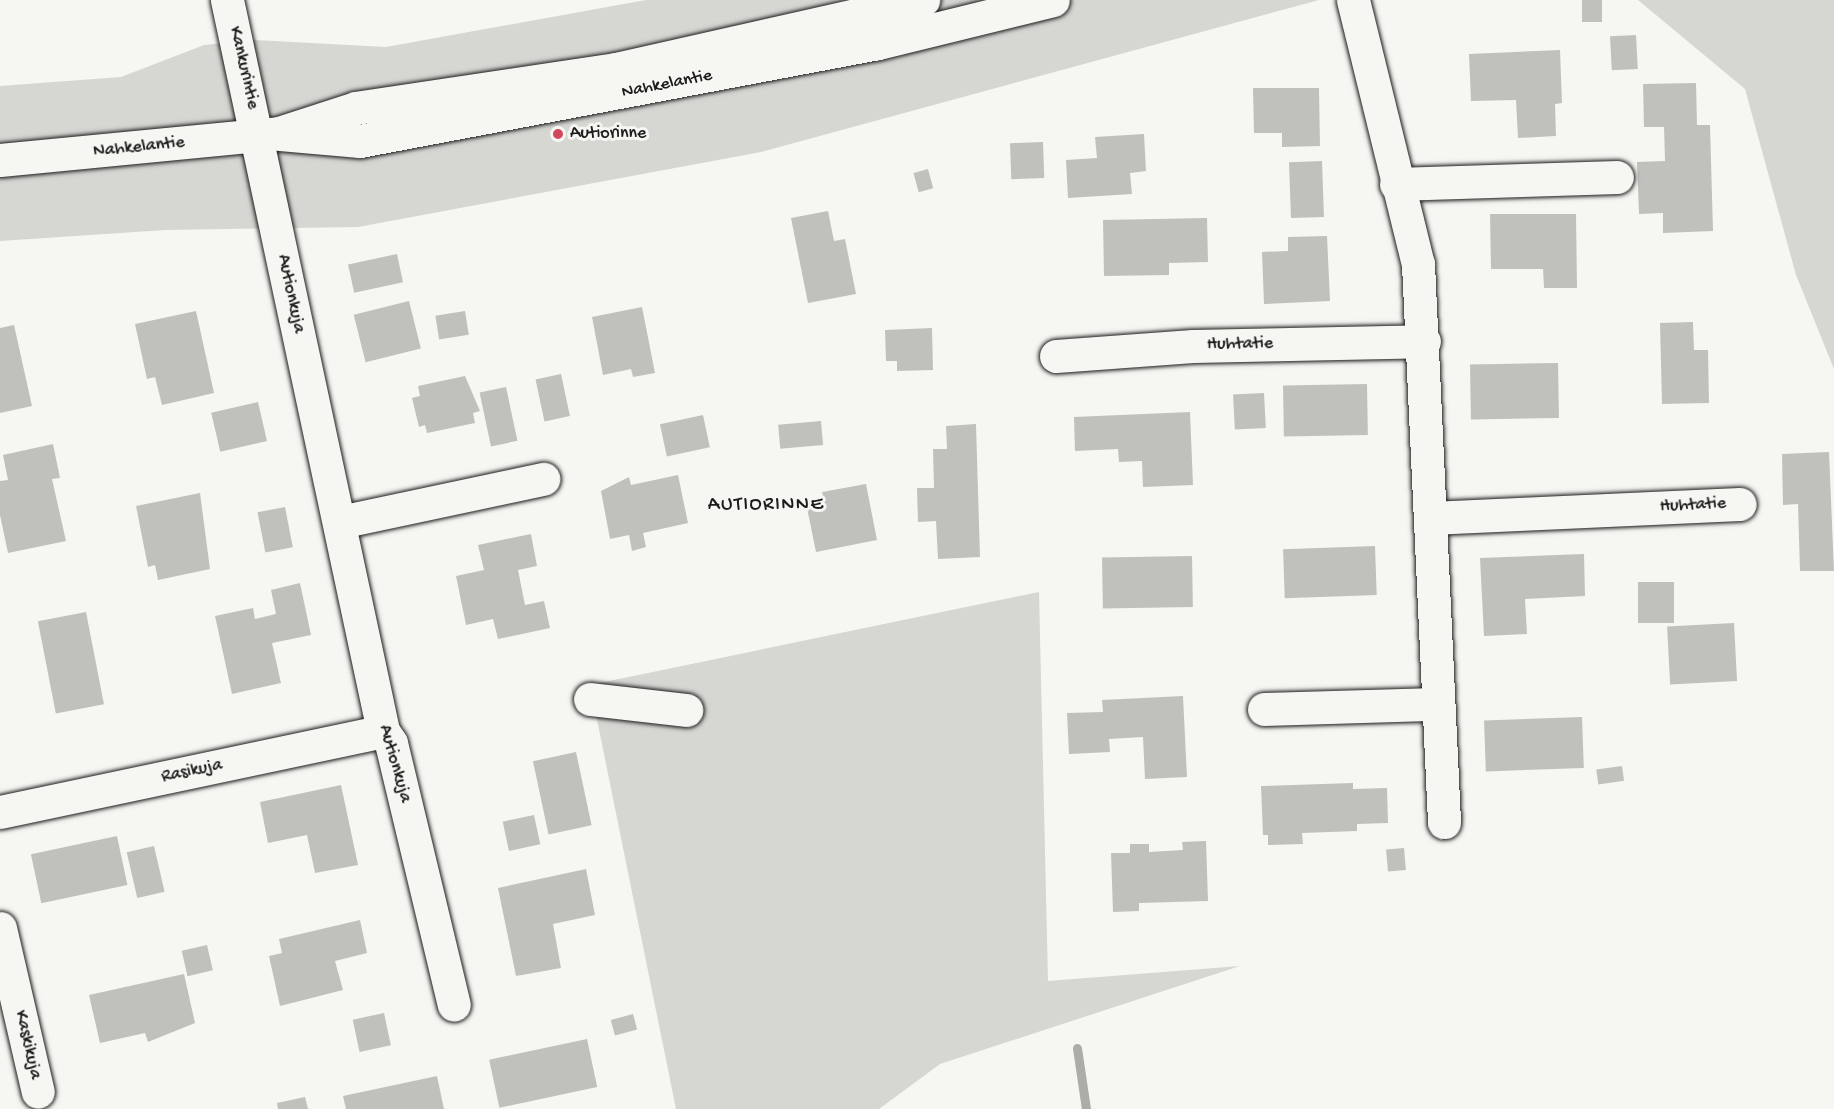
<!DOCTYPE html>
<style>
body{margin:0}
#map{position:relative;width:1834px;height:1109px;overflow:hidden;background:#f6f6f2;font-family:"Gochi Hand",sans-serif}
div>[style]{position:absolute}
.green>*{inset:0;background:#d6d6d2}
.stream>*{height:9px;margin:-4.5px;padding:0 4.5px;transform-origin:4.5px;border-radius:4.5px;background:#acaca9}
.building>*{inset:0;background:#c0c0bd;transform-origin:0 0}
.roads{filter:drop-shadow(0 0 2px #1c1c1c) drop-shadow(0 0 2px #1c1c1c)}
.minor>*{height:33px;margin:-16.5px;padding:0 16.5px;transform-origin:16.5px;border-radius:16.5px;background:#f6f6f2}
.major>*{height:33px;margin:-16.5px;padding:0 16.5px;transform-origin:16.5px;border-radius:16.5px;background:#f6f6f2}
.dots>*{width:16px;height:16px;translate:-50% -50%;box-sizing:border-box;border:3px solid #f6f6f2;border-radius:50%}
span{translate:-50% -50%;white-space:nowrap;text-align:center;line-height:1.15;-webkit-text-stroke:6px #f6f6f2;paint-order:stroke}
.street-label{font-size:18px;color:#1c1c1c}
.poi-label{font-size:18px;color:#1c1c1c}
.left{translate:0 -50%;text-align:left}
.neighbourhood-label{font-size:20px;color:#1c1c1c;letter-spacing:1.5px}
</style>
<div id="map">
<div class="green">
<i style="clip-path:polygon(646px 0,1319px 0,761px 152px,358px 227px,165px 230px,0 241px,0 86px,121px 77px,204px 45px,255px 40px,386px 47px)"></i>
<i style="clip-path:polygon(1638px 0,1834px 0,1834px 369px,1796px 275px,1745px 89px)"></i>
<i style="clip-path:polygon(1039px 592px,1048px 981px,1240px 966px,940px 1064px,879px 1109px,676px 1109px,590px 685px)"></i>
</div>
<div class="stream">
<i style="left:1077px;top:1048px;width:62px;rotate:81.6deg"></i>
</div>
<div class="building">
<i style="left:1582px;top:0;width:20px;height:22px"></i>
<i style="left:1636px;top:35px;width:34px;height:26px;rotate:87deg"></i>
<i style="clip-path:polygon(1560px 50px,1562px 103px,1555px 104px,1556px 136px,1518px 138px,1516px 100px,1471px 101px,1469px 54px)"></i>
<i style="clip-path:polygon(1696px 83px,1697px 125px,1710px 125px,1713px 231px,1663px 233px,1663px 213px,1639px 214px,1637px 162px,1665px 161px,1664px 127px,1644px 127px,1643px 84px)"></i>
<i style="clip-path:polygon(1253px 88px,1319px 88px,1320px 146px,1282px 147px,1282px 133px,1254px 133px)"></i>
<i style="clip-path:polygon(1144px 134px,1146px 171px,1130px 173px,1132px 194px,1068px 198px,1066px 160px,1097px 158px,1095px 137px)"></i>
<i style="left:1043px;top:142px;width:36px;height:33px;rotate:88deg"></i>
<i style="left:1322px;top:161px;width:56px;height:33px;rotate:88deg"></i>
<i style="left:928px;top:169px;width:20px;height:15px;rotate:75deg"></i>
<i style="clip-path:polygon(828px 211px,834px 241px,845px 239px,856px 294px,808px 303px,791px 218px)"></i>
<i style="clip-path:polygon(1490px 214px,1576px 214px,1577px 288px,1544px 288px,1543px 269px,1491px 269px)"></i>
<i style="clip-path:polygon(1207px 218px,1208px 262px,1169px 263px,1169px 275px,1104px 276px,1103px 220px)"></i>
<i style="clip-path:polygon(1327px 236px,1330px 301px,1264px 304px,1262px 252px,1288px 251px,1288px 237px)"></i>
<i style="left:397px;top:254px;width:29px;height:50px;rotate:78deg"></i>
<i style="left:409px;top:301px;width:49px;height:57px;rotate:76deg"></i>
<i style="clip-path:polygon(642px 307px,655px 373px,633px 377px,631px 369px,603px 375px,592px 317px)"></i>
<i style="clip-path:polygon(196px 311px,214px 393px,162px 405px,155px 377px,147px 379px,135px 324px)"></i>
<i style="left:465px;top:311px;width:24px;height:30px;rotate:81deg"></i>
<i style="clip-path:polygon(1693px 322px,1694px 350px,1708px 350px,1709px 403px,1662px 404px,1660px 323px)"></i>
<i style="clip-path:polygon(14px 325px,32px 406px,0 413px,0 328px)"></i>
<i style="clip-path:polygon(932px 328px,933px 370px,897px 371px,897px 361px,886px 361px,885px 330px)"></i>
<i style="left:1558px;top:363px;width:55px;height:88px;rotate:89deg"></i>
<i style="left:561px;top:374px;width:43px;height:26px;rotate:78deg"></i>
<i style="clip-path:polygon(465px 376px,480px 411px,473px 413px,475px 423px,427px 433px,425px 425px,419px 427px,412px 398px,420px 396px,418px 386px)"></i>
<i style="left:1367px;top:384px;width:51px;height:84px;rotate:89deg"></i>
<i style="left:506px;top:387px;width:55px;height:27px;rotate:78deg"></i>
<i style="left:1264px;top:393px;width:35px;height:31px;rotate:87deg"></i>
<i style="left:258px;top:402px;width:40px;height:48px;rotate:77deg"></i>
<i style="clip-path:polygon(1190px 412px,1193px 485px,1143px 487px,1142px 461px,1119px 462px,1118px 449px,1075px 451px,1074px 417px)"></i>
<i style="left:703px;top:415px;width:33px;height:44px;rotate:78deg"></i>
<i style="left:821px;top:421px;width:24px;height:43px;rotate:85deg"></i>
<i style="clip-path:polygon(976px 424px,980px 557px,938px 559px,936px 521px,918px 522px,917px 488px,934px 488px,933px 449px,947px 449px,946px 426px)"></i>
<i style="clip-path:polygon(53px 444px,60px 478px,52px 479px,66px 541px,8px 553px,0 515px,0 481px,8px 480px,3px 455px)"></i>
<i style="clip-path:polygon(1829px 452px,1834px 571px,1800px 571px,1798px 504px,1783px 505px,1782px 454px)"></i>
<i style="clip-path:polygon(678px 475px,688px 523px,643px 533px,646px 547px,632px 551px,629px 535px,610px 539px,601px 491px,629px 477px,631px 485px)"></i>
<i style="clip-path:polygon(866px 484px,877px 540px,816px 552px,806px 503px,824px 499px,822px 492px)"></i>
<i style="clip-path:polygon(200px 493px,210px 569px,158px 580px,155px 565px,148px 567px,136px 506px)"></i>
<i style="left:285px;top:507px;width:41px;height:28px;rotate:79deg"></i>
<i style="clip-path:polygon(531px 534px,537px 566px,518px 570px,525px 605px,544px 601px,550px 628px,498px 639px,493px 619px,466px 625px,456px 576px,484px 570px,478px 545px)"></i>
<i style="left:1375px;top:546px;width:49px;height:92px;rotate:88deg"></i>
<i style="clip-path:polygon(1584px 554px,1585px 596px,1525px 599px,1527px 634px,1484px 636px,1480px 558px)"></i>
<i style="left:1192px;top:556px;width:51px;height:90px;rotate:89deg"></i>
<i style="left:1638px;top:582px;width:36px;height:41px"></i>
<i style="clip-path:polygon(300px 583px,311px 635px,272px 643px,281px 683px,232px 694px,215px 616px,253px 608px,255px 619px,276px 614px,271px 590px)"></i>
<i style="left:86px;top:612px;width:94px;height:49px;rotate:79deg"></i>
<i style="left:1734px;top:623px;width:58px;height:67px;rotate:87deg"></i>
<i style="clip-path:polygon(1183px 696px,1187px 777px,1145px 779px,1143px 737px,1109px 739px,1110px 752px,1069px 754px,1067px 713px,1103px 712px,1102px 700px)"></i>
<i style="left:1582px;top:717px;width:51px;height:98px;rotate:88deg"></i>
<i style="left:576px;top:752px;width:75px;height:44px;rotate:78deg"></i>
<i style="left:1622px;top:766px;width:15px;height:26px;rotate:82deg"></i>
<i style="clip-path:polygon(1353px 783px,1353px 789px,1387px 788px,1388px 823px,1357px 824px,1357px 831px,1302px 833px,1303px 844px,1268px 845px,1268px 835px,1263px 835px,1261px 786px)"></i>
<i style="clip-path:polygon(341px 785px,358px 865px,315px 873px,307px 835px,268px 843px,260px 802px)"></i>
<i style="left:534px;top:815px;width:30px;height:32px;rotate:78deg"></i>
<i style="left:117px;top:836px;width:50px;height:88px;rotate:78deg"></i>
<i style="clip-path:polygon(1206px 841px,1208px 901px,1139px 903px,1139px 911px,1113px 912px,1111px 853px,1130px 853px,1130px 844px,1149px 844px,1149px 852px,1183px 850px,1182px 842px)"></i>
<i style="left:154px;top:846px;width:47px;height:28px;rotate:77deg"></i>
<i style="left:1404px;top:848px;width:22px;height:18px;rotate:85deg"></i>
<i style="clip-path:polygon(586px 869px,595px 915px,553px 924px,561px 968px,516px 976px,498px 888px)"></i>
<i style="clip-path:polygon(360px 920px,367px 953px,335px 961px,343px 990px,280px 1006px,269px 956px,282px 953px,279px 939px)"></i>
<i style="left:207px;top:945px;width:26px;height:26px;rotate:77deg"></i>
<i style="clip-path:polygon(184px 974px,195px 1023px,148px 1042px,145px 1033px,100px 1043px,89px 995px)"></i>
<i style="left:384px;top:1013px;width:33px;height:32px;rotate:78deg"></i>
<i style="left:633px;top:1014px;width:16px;height:23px;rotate:75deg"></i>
<i style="left:587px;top:1039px;width:49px;height:100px;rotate:78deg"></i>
<i style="clip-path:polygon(437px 1076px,444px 1109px,346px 1109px,343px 1096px)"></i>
<i style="clip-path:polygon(305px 1097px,308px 1109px,278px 1109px,277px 1103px)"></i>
</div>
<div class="roads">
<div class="minor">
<i style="left:227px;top:0;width:747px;rotate:77.95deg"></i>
<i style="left:383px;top:731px;width:14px;rotate:56deg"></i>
<i style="left:391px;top:743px;width:269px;rotate:76.5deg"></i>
<i style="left:1353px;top:0;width:272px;rotate:76.2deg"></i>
<i style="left:1418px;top:264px;width:559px;rotate:87.33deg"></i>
<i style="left:1396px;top:184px;width:221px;rotate:-1.8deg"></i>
<i style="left:1056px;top:356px;width:137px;rotate:-4.2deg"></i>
<i style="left:1193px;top:346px;width:231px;rotate:-1.2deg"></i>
<i style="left:1430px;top:518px;width:310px;rotate:-2.6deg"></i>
<i style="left:340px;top:522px;width:208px;rotate:-12deg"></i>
<i style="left:590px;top:699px;width:97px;rotate:6.5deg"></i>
<i style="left:1264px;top:709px;width:173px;rotate:-1.7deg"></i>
<i style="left:0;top:812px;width:391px;rotate:-11.9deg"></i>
<i style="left:0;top:928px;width:168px;rotate:77deg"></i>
</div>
<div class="major">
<i style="left:280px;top:134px;width:80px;rotate:5deg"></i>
<i style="left:360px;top:141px;width:527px;rotate:-10.71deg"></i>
<i style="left:878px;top:43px;width:180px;rotate:-13.8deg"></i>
<i style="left:0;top:160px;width:280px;rotate:-5.5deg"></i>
<i style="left:279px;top:133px;width:81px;rotate:-18deg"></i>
<i style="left:356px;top:108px;width:263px;rotate:-8.5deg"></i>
<i style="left:616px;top:69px;width:315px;rotate:-12.7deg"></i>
</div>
</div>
<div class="dots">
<i style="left:558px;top:134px;background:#d1495b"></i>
</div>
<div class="street-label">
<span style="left:243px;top:68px;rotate:77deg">Kankurintie</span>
<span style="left:667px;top:85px;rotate:-11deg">Nahkelantie</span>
<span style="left:139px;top:148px;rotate:-6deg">Nahkelantie</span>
<span style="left:290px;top:294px;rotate:78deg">Autionkuja</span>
<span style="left:1240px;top:345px;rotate:-1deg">Huhtatie</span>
<span style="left:1693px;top:506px;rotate:-3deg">Huhtatie</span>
<span style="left:394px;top:764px;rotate:74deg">Autionkuja</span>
<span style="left:192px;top:772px;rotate:-12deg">Rasikuja</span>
<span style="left:27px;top:1045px;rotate:77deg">Kaskikuja</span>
</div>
<div class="poi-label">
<span class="left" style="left:570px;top:134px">Autiorinne</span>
</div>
<div class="neighbourhood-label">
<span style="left:766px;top:505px">AUTIORINNE</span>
</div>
</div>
